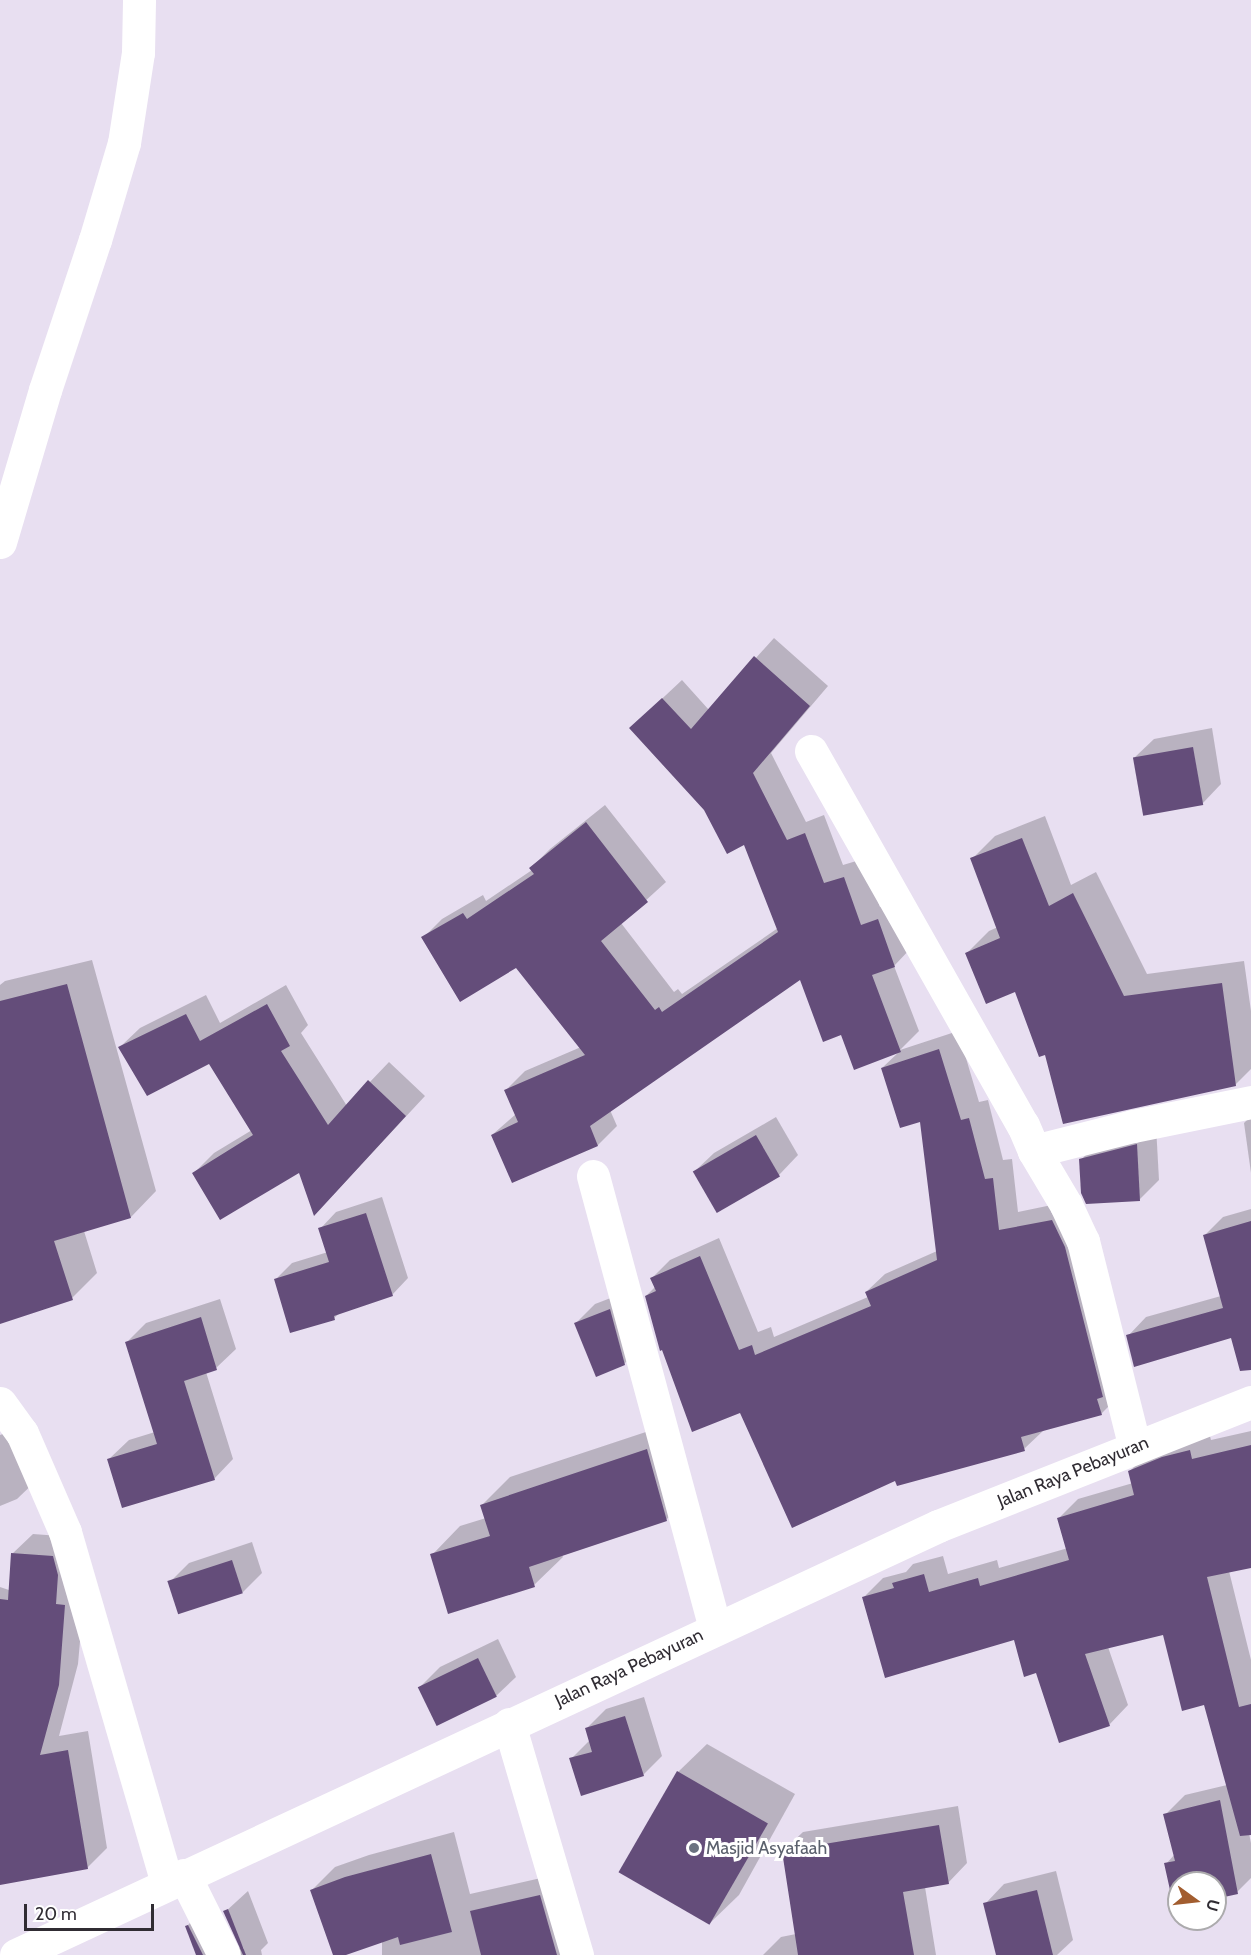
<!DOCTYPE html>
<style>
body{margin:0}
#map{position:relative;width:1251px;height:1955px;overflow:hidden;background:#e8dff1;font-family:Cabin,sans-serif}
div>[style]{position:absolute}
.shadow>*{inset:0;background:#0003}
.building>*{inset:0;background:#644d7a;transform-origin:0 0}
.minor>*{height:33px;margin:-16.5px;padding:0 16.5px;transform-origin:16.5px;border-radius:16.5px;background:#fff}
.secondary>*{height:33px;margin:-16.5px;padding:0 16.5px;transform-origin:16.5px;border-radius:16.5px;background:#fff}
.dots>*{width:16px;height:16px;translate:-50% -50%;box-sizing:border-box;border:3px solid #fff;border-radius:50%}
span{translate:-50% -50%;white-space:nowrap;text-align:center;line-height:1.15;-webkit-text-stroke:6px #fff;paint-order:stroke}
.street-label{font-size:18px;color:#302c33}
.worship-label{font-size:18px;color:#5b616d}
.left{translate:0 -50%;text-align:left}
.north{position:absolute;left:1167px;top:1871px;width:60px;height:60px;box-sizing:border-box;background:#fff;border:2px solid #acabad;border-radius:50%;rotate:105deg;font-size:16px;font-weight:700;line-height:24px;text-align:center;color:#302c33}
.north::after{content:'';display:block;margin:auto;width:21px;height:27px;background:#a25d2f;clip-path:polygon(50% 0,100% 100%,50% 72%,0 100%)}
.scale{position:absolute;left:24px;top:1904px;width:130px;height:27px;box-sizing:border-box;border:3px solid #302c33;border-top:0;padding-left:8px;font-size:18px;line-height:21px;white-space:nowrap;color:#302c33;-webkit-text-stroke:4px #fff;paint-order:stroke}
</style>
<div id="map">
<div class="shadow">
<i style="clip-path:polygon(774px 638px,828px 686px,771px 753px,806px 822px,824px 815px,843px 865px,863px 859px,880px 907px,897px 901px,913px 946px,894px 966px,919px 1031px,900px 1050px,958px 1031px,979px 1102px,988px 1100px,1003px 1160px,1012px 1159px,1018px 1212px,1071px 1201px,1120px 1395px,1101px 1414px,1044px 1430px,1024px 1449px,896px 1479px,740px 1412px,646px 1296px,655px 1287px,652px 1278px,670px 1260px,719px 1238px,758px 1332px,771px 1327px,774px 1337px,868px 1297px,866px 1292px,885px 1274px,937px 1251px,921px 1120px,882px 1068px,901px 1050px,855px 1068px,842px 1033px,801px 978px,610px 1110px,617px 1126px,598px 1145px,513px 1181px,492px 1135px,516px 1114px,506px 1090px,525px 1071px,581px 1047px,516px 966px,423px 938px,442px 919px,483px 895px,486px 901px,532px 870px,531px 868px,550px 849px,605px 805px,666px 882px,621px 923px,674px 992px,678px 989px,682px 994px,778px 928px,745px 842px,650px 710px,682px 680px,709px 710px)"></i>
<i style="clip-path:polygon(1212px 728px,1221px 784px,1202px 804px,1134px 758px,1154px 739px)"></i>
<i style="clip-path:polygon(1045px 816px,1071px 885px,1096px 872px,1147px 974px,1244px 961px,1251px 1011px,1251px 1069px,1235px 1085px,1046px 1053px,1016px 990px,967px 953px,989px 931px,998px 927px,972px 859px,995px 836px)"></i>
<i style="clip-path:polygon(92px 960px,156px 1191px,131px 1217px,84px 1231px,97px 1273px,72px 1298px,0 1323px,0 985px,5px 981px)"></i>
<i style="clip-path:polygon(286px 985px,308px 1025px,301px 1033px,347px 1106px,389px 1062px,425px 1096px,333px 1195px,300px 1170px,194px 1173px,214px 1153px,252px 1130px,210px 1062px,120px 1047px,140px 1028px,206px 995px,220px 1023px)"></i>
<i style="clip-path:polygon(1251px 1116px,1251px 1173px,1244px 1123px)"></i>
<i style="clip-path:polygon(776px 1117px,798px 1155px,779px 1175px,694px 1172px,714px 1153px)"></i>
<i style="clip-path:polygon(1156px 1126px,1159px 1180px,1139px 1200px,1081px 1160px,1100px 1140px)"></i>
<i style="clip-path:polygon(382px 1197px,408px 1278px,392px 1295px,341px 1312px,334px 1318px,275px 1280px,292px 1263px,328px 1252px,320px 1229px,336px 1212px)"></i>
<i style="clip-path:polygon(1251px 1209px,1251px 1303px,1128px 1336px,1146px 1317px,1221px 1296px,1204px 1236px,1223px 1217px)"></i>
<i style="clip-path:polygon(629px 1291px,643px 1345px,624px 1364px,576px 1323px,595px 1304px)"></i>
<i style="clip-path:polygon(220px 1299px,236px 1349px,216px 1368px,206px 1372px,233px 1459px,214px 1479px,109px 1459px,129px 1440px,155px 1432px,127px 1342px,146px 1323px)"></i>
<i style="clip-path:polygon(676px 1422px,694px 1491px,666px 1520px,562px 1555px,563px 1557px,534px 1585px,432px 1555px,460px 1526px,486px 1518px,482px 1505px,510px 1477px)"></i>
<i style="clip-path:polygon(22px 1427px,40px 1477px,17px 1499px,0 1506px,0 1435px)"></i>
<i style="clip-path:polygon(1251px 1431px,1251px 1567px,1229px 1571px,1251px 1660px,1251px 1802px,1243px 1804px,1251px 1843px,1251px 1878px,1237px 1892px,1215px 1897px,1215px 1883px,1179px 1883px,1179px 1905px,1166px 1864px,1175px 1854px,1165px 1815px,1185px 1795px,1227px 1785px,1205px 1704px,1165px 1633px,1108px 1647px,1128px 1705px,1109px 1725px,1037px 1671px,1015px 1638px,863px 1598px,883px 1578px,906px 1572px,913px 1564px,943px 1556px,948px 1574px,997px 1560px,999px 1568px,1068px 1548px,1059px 1518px,1078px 1499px,1133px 1483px,1130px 1471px,1149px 1452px,1209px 1432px,1211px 1440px)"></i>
<i style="clip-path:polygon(33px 1534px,73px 1537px,85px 1585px,78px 1664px,59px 1736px,88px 1731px,107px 1848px,87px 1868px,0 1876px,0 1587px,9px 1590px,12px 1554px)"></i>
<i style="clip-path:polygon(252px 1542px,262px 1573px,243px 1592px,170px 1582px,189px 1563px)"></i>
<i style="clip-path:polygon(498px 1639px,516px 1677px,496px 1696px,420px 1687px,440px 1667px)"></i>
<i style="clip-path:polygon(644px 1697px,662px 1756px,643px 1775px,571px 1759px,590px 1740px,586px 1729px,606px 1709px)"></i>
<i style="clip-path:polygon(707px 1744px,795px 1794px,739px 1895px,710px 1923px,678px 1772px)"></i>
<i style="clip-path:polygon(958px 1806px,967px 1863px,948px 1883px,925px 1887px,936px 1955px,763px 1955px,781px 1937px,796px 1934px,783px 1851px,803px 1832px)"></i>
<i style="clip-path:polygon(454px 1832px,470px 1894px,563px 1873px,567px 1955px,382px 1955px,382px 1941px,342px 1955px,334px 1955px,312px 1890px,335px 1867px,369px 1855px)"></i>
<i style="clip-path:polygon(1056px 1871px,1073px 1940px,1057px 1955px,997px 1955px,985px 1904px,1004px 1884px)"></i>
<i style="clip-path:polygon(248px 1891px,268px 1943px,261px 1950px,262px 1955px,198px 1955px,187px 1926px,210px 1903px,237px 1947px,244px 1949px,225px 1912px)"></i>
</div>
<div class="building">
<i style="clip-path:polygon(754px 656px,810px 706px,753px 773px,787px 840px,805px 833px,824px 883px,844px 877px,861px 925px,878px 919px,895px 967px,872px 975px,901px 1052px,854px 1070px,841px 1035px,823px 1042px,800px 980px,590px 1126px,598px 1146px,512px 1183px,491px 1135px,518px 1122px,504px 1090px,585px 1055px,516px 968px,460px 1002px,421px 937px,463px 913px,467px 919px,534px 874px,529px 868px,586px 822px,648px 902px,601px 941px,655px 1010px,659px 1007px,662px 1012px,778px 932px,744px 845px,727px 854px,704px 810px,629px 728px,662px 698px,691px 729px)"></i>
<i style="left:1193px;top:747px;width:59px;height:61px;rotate:80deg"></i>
<i style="clip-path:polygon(1022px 838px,1049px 906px,1073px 893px,1124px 996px,1222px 983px,1236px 1086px,1063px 1124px,1045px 1055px,1039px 1057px,1015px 992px,986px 1004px,965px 953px,1000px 938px,970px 858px)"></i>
<i style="clip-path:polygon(67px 984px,131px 1218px,54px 1241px,73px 1300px,0 1324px,0 1001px)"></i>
<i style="clip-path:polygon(267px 1004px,290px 1046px,281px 1051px,328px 1125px,368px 1080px,406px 1116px,314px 1216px,299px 1173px,220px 1220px,192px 1173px,253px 1135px,209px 1064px,147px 1096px,118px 1047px,186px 1014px,200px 1041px)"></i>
<i style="clip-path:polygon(939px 1049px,961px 1120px,969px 1118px,985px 1179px,993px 1178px,999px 1230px,1052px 1220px,1065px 1247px,1103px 1397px,1097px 1399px,1102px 1415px,1021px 1437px,1025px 1451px,897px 1486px,895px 1481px,792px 1528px,740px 1413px,692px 1432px,662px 1350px,660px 1351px,645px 1296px,656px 1291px,650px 1278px,700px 1256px,739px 1350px,752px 1345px,755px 1355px,871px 1306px,865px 1292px,937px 1260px,920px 1122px,900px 1128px,881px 1068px)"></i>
<i style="left:756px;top:1135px;width:48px;height:73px;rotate:60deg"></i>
<i style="clip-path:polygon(1137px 1144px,1140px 1201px,1086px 1204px,1081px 1193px,1079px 1159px)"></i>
<i style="clip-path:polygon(366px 1213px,393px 1296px,334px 1316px,335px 1320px,290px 1333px,274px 1279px,329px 1262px,318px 1228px)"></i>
<i style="clip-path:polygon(1251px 1221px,1251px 1370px,1240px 1371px,1231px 1338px,1134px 1367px,1126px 1335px,1223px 1308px,1203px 1235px)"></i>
<i style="clip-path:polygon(610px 1309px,625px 1365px,596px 1377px,574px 1323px)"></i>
<i style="clip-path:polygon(201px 1317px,217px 1370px,184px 1381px,215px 1480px,122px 1508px,107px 1459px,157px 1444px,125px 1342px)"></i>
<i style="clip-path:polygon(1251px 1445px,1251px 1568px,1207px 1577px,1239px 1707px,1251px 1704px,1251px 1835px,1240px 1836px,1204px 1705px,1182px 1711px,1163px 1635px,1085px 1654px,1110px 1726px,1059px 1743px,1036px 1673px,1024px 1677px,1014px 1640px,885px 1678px,862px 1597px,894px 1588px,892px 1583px,924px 1574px,929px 1592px,978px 1578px,980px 1586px,1069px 1560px,1057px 1518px,1134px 1495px,1128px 1471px,1162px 1457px,1190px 1450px,1192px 1459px)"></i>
<i style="clip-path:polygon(647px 1449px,667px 1521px,529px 1567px,535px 1587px,448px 1614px,430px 1554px,490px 1536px,480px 1505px)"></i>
<i style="clip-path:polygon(11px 1553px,53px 1556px,58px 1575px,56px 1604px,65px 1605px,59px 1685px,40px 1755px,68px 1750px,88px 1869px,0 1885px,0 1599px,8px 1600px)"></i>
<i style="left:232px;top:1560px;width:35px;height:68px;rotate:72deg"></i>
<i style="left:478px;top:1658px;width:43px;height:67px;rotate:64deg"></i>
<i style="clip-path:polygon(625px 1716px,644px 1776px,581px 1796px,569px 1758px,592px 1752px,585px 1728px)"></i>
<i style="left:677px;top:1771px;width:105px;height:117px;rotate:30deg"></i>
<i style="clip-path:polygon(1220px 1800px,1238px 1894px,1215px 1899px,1215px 1883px,1179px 1883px,1179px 1907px,1174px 1908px,1164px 1863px,1175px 1861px,1163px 1814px)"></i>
<i style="clip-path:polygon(939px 1825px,949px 1884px,903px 1892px,914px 1955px,798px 1955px,782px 1851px)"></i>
<i style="clip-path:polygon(431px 1854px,452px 1932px,400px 1945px,398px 1937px,346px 1955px,333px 1955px,310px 1890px,345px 1877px)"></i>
<i style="clip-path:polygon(1037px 1890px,1053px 1955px,996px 1955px,983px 1903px)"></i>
<i style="clip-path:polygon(540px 1895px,557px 1955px,481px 1955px,470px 1911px)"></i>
<i style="clip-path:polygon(228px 1909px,246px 1955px,243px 1955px,223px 1911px)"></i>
<i style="clip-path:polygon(188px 1925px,203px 1955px,196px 1955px,185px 1926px)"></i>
</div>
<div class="minor">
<i style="left:0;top:542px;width:159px;rotate:-73.5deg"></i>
<i style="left:45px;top:390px;width:158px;rotate:-71.6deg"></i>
<i style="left:95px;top:240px;width:101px;rotate:-73.4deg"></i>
<i style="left:124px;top:143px;width:91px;rotate:-81.2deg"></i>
<i style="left:138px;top:53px;width:53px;rotate:-88.9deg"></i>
<i style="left:811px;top:751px;width:430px;rotate:60.5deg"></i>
<i style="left:1023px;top:1125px;width:28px;rotate:67deg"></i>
<i style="left:1034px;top:1151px;width:63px;rotate:59.3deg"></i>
<i style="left:1066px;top:1205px;width:40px;rotate:65deg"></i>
<i style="left:1083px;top:1241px;width:213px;rotate:75.9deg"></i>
<i style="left:1034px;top:1151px;width:102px;rotate:-14.2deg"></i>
<i style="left:1133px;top:1126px;width:120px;rotate:-11.5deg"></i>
<i style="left:593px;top:1176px;width:468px;rotate:74.9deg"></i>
<i style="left:0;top:1403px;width:37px;rotate:54deg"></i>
<i style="left:22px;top:1433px;width:108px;rotate:66.5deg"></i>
<i style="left:65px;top:1532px;width:366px;rotate:73.8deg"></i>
<i style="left:509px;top:1724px;width:241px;rotate:73.6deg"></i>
<i style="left:184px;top:1875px;width:89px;rotate:63.4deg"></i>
</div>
<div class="secondary">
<i style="left:16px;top:1955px;width:1017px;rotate:-24.95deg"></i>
<i style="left:938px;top:1526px;width:337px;rotate:-21.6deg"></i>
</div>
<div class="dots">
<i style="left:694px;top:1848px;background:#6b7280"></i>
</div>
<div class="street-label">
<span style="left:1073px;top:1472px;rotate:-22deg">Jalan Raya Pebayuran</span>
<span style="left:629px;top:1668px;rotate:-25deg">Jalan Raya Pebayuran</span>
</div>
<div class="worship-label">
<span class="left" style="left:706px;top:1848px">Masjid Asyafaah</span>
</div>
<div class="north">U</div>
<div class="scale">20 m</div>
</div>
